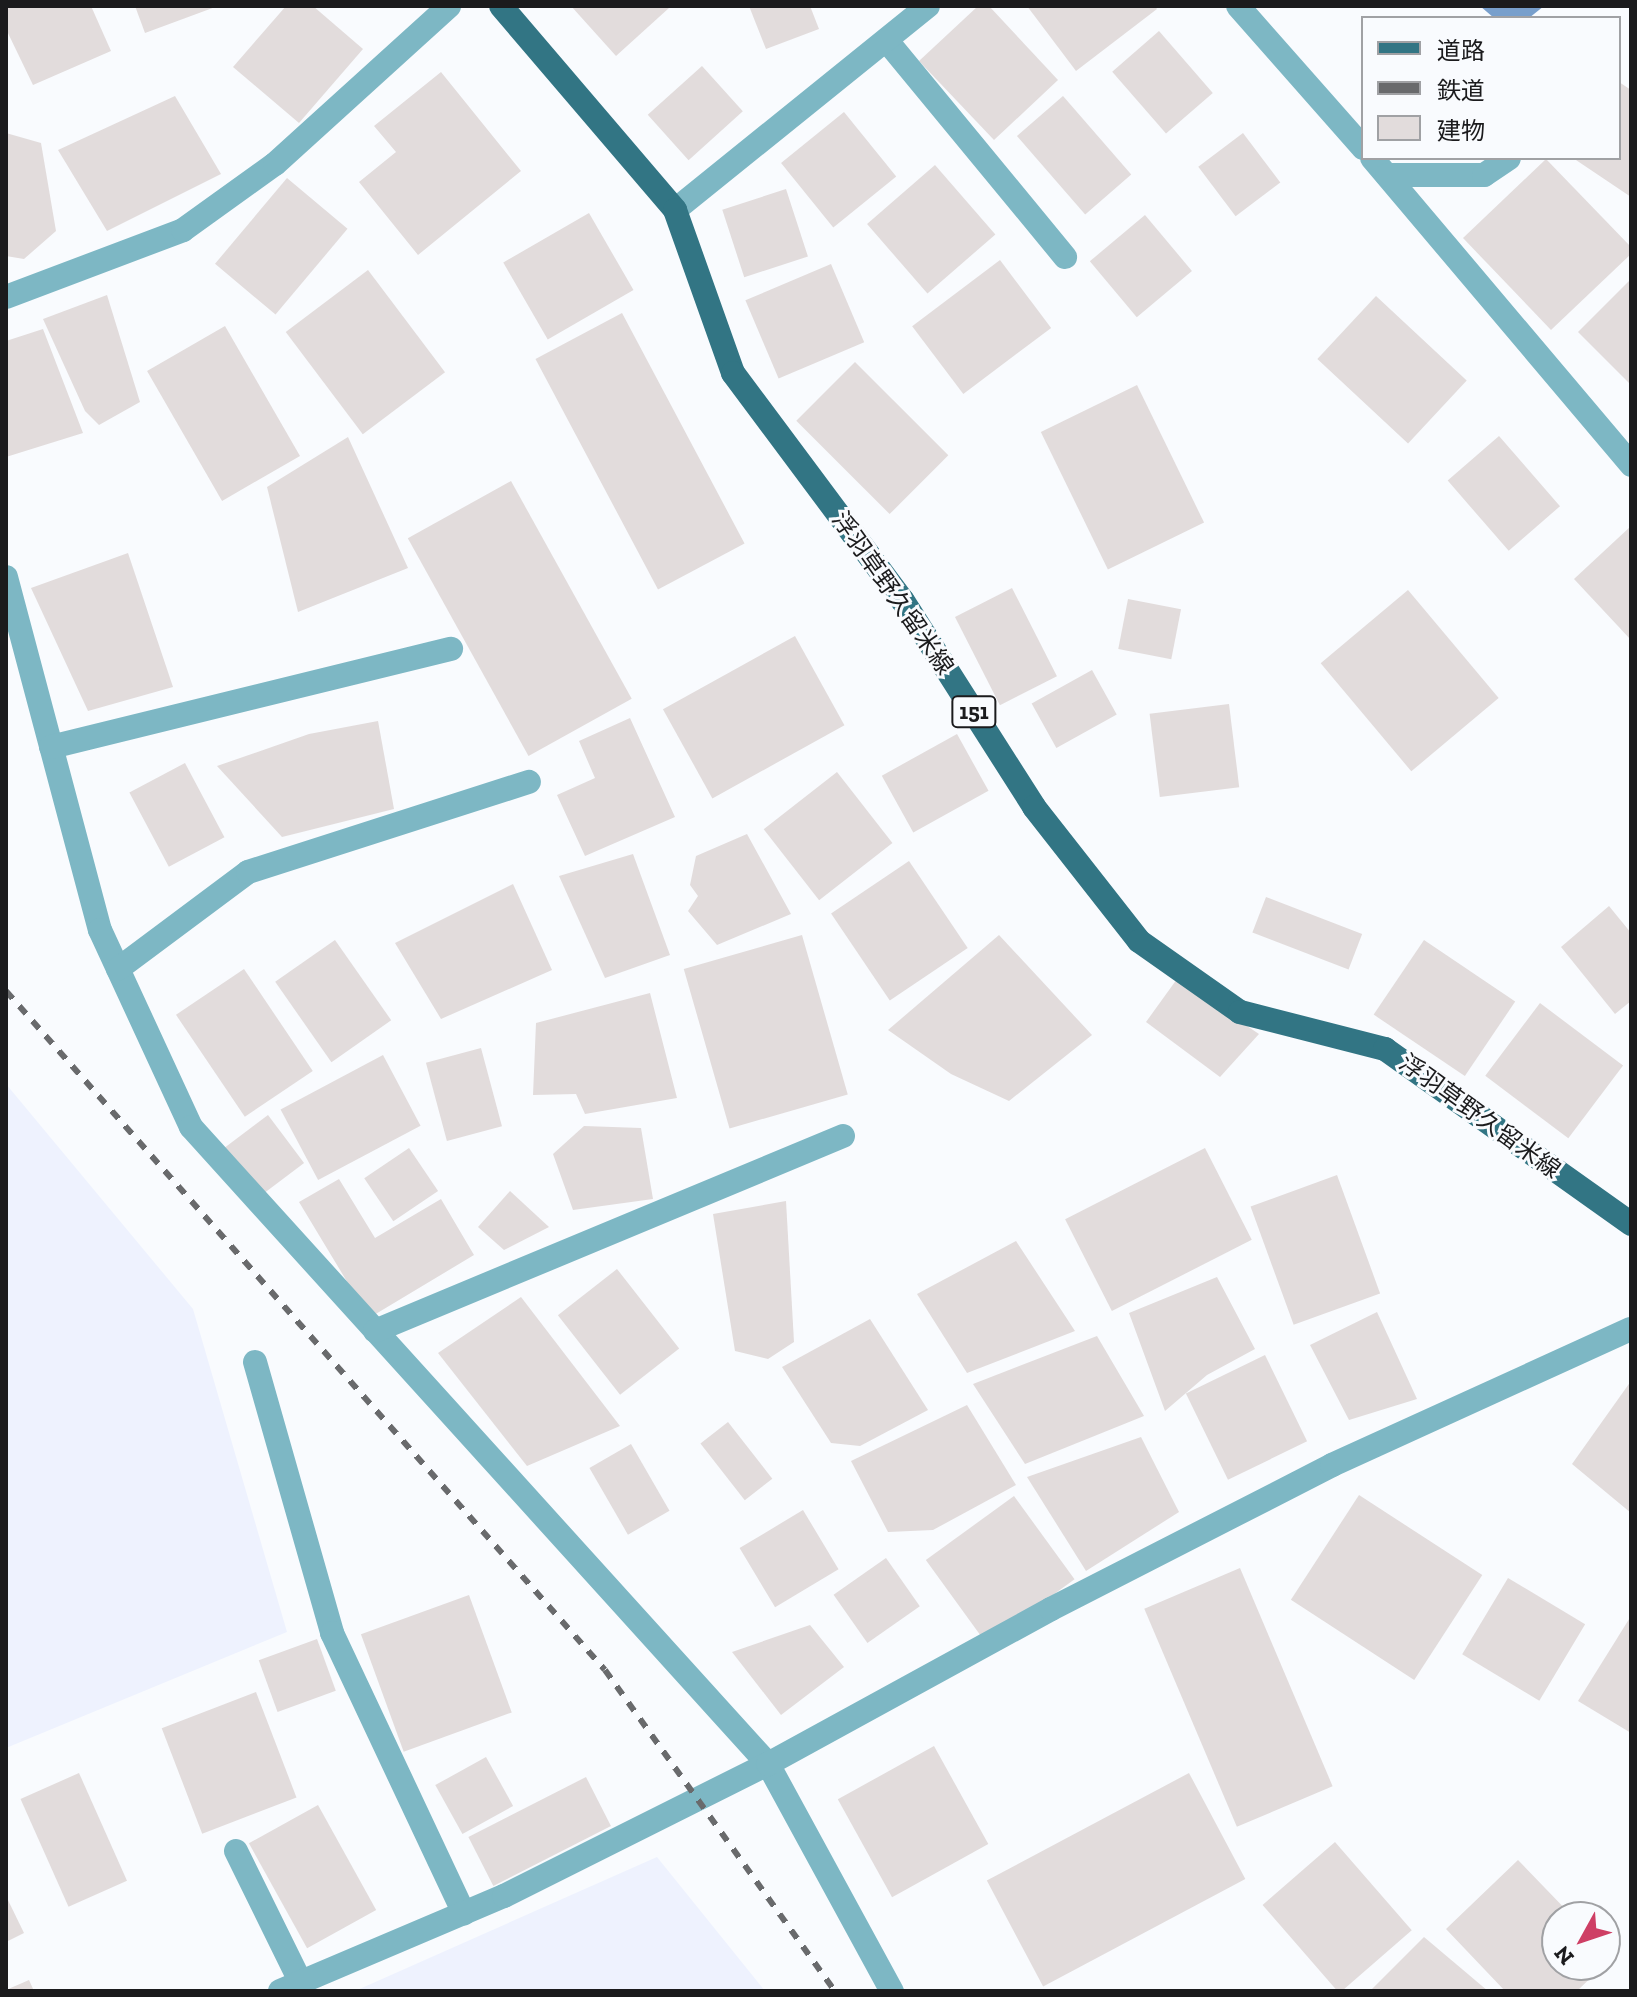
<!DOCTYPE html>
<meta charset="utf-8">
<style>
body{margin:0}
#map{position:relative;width:1637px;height:1997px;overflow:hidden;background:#f9fbfe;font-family:"Zilla Slab","Noto Sans JP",serif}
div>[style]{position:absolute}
.built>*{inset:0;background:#eef2fe}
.water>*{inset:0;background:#789fcc}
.building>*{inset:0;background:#e2dcdc;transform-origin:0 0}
.minor>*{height:24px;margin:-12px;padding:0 12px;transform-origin:12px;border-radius:12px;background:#7db7c4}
.major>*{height:24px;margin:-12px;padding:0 12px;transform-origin:12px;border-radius:12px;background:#327584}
.rail>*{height:6px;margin-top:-3px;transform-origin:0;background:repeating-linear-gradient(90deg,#696a6c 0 10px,transparent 0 20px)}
span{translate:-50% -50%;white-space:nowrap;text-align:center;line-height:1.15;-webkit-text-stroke:6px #f9fbfe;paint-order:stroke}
.shield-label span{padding:2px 6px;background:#f9fbfe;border:2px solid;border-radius:6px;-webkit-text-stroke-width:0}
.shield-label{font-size:22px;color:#1b1b1d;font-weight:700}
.street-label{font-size:24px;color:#1b1b1d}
.frame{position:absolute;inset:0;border:8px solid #1b1b1d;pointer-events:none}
.legend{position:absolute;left:1361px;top:16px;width:260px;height:144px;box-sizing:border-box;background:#f9fbfe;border:2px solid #a0a1a4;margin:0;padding:10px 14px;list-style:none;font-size:24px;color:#1b1b1d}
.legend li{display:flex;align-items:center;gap:16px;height:40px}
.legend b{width:40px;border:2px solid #a0a1a4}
.north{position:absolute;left:1541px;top:1901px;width:80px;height:80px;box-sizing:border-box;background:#f9fbfe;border:2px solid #a0a1a4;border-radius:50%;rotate:230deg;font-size:22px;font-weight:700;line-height:32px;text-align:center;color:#1b1b1d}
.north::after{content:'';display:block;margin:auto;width:28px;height:36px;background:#ce3f65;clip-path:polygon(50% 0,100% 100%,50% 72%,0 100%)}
</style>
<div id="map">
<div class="built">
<i style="clip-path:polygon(6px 1084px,193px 1309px,287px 1632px,6px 1748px)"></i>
<i style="clip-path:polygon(657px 1857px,765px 1991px,355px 1991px)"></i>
</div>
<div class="water">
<i style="clip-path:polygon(1480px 6px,1544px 6px,1529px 18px,1494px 18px)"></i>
</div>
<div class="building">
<i style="clip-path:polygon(6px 6px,91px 6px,111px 51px,33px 85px,6px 29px)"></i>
<i style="clip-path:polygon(135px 6px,218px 6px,145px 33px)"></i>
<i style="clip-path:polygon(286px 6px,313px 6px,363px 49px,299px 123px,233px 67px)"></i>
<i style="clip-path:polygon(571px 6px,667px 6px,669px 8px,616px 56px)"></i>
<i style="clip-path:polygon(749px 6px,810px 6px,819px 29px,766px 49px)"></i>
<i style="clip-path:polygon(978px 6px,989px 6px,1058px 80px,994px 140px,919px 61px)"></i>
<i style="clip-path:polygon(1027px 6px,1155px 6px,1157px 9px,1076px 71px)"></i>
<i style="left:1159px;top:31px;width:82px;height:62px;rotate:49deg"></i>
<i style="left:702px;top:66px;width:61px;height:73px;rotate:48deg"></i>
<i style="clip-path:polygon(441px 72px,521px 171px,418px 255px,359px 182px,396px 152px,374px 126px)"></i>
<i style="clip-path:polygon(1619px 82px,1631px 90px,1631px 197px,1573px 158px,1619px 158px)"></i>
<i style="clip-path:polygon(175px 96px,221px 174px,107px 231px,58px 150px)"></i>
<i style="left:1063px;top:96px;width:104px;height:61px;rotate:49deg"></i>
<i style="left:844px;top:112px;width:83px;height:81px;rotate:51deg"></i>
<i style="clip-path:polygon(6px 133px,41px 143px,56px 231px,24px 259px,6px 256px)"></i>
<i style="left:1243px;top:133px;width:62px;height:56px;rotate:53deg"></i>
<i style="clip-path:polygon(1546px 159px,1631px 247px,1631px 254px,1551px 330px,1463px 238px)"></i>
<i style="left:935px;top:165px;width:92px;height:90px;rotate:49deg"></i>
<i style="left:287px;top:178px;width:79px;height:112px;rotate:40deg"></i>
<i style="left:786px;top:189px;width:71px;height:67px;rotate:72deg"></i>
<i style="left:589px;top:213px;width:89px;height:99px;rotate:60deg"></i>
<i style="left:1145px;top:215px;width:73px;height:72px;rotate:50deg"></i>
<i style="left:1000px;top:260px;width:85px;height:110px;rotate:53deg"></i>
<i style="left:831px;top:264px;width:85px;height:93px;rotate:67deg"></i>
<i style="left:368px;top:270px;width:128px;height:103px;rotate:53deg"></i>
<i style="clip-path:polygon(1631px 279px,1631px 385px,1578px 332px)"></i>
<i style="clip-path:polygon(107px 295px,140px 402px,99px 425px,85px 411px,43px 319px)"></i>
<i style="left:1376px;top:296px;width:124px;height:86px;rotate:43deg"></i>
<i style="left:622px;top:313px;width:261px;height:98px;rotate:62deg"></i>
<i style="left:225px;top:326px;width:150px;height:90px;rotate:60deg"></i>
<i style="clip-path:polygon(43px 329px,83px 433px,6px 457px,6px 341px)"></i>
<i style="left:855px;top:362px;width:132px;height:83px;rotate:45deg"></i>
<i style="left:1137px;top:385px;width:153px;height:107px;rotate:64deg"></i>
<i style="left:1499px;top:436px;width:93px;height:68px;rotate:49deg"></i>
<i style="clip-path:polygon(348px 437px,408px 568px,298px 612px,267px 487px)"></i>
<i style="left:511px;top:481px;width:249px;height:118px;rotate:61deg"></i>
<i style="clip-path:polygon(1631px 526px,1631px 640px,1574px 579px)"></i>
<i style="clip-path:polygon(128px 553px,173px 687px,88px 711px,31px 588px)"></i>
<i style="left:1012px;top:588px;width:99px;height:64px;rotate:63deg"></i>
<i style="left:1408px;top:590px;width:141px;height:114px;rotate:50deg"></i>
<i style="left:1128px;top:599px;width:54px;height:51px;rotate:11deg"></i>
<i style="left:795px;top:636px;width:102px;height:151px;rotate:61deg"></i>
<i style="left:1092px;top:670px;width:51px;height:69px;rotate:61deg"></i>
<i style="left:1229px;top:704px;width:84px;height:80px;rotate:83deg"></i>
<i style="clip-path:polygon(630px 718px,675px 817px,585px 856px,557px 795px,595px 778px,579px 741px)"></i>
<i style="clip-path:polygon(378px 721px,394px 809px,282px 837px,217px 766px,309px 734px)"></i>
<i style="left:957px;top:734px;width:65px;height:86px;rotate:61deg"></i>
<i style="left:185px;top:763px;width:84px;height:63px;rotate:62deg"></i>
<i style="left:837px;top:772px;width:90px;height:93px;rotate:52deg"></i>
<i style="clip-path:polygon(747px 834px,791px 914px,717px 945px,688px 911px,698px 896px,690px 885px,696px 856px)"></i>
<i style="clip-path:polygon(633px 854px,670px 955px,605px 978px,559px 876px)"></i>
<i style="left:909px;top:861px;width:105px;height:94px;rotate:56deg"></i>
<i style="clip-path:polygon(513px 884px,552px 970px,441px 1019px,395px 943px)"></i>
<i style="left:1266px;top:897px;width:103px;height:38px;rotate:21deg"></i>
<i style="clip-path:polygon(1609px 906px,1631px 933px,1631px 1001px,1615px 1014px,1561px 947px)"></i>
<i style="left:802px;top:935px;width:166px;height:123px;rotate:74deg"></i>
<i style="clip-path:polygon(999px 935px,1092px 1035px,1009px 1101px,951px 1074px,888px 1030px)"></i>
<i style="left:335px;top:940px;width:98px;height:73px;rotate:55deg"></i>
<i style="left:1424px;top:940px;width:110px;height:90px;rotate:34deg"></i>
<i style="left:244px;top:969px;width:123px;height:82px;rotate:56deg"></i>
<i style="clip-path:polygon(1177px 979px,1259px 1034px,1220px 1077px,1146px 1022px)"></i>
<i style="clip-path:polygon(650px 993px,677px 1098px,585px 1114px,576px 1094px,533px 1095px,536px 1023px)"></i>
<i style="left:1540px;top:1003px;width:104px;height:91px;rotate:37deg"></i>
<i style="left:481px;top:1048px;width:81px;height:57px;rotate:75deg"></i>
<i style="left:383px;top:1055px;width:80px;height:116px;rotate:62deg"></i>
<i style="left:268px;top:1115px;width:60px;height:54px;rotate:53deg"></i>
<i style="clip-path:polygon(584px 1126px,641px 1128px,653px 1199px,573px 1210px,553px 1154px)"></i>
<i style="left:409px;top:1148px;width:52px;height:54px;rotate:56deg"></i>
<i style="left:1205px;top:1148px;width:103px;height:157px;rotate:63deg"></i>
<i style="left:1337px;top:1175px;width:126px;height:92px;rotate:70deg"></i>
<i style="clip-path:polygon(339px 1179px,375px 1238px,441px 1199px,474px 1255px,369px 1318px,299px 1202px)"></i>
<i style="clip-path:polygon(510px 1191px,549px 1227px,504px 1250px,478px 1227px)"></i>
<i style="clip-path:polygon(786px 1201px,794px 1342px,768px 1359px,735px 1351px,713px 1214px)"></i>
<i style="clip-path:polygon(1016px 1241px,1075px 1331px,967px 1373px,917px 1294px)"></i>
<i style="left:617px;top:1269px;width:101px;height:75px;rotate:52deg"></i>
<i style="clip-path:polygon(1217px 1277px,1255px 1349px,1207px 1375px,1165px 1411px,1129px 1313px)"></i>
<i style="clip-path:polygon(521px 1297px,620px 1426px,527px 1466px,438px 1353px)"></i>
<i style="clip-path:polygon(1377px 1312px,1417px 1399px,1349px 1420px,1310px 1345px)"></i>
<i style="clip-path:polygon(870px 1319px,928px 1410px,860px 1446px,831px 1443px,782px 1367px)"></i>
<i style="clip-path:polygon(1097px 1336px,1144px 1416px,1025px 1464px,973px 1384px)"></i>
<i style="left:1265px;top:1355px;width:96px;height:88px;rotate:64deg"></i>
<i style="clip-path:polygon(1631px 1381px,1631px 1513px,1572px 1464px)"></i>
<i style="clip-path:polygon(967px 1405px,1016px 1485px,933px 1530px,888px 1532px,851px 1461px)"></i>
<i style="left:728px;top:1422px;width:72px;height:35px;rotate:52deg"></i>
<i style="clip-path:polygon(1141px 1437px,1179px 1512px,1086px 1571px,1027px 1477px)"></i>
<i style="left:631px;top:1444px;width:77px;height:48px;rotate:60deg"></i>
<i style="left:1359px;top:1495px;width:147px;height:125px;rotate:33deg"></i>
<i style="left:1014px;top:1496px;width:103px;height:109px;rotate:54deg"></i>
<i style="left:803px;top:1510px;width:69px;height:74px;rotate:59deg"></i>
<i style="left:886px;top:1558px;width:59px;height:64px;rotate:55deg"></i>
<i style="left:1240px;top:1568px;width:237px;height:104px;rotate:67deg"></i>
<i style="left:1508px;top:1578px;width:90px;height:89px;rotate:31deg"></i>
<i style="left:469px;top:1595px;width:125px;height:115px;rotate:70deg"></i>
<i style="clip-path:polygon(1631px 1616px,1631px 1733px,1578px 1701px)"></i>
<i style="clip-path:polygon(810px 1625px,844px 1667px,781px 1715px,732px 1652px)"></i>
<i style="left:317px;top:1639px;width:55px;height:62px;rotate:70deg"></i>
<i style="left:256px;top:1692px;width:113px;height:101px;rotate:69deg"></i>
<i style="left:934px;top:1746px;width:112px;height:110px;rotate:61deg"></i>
<i style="left:486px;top:1757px;width:56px;height:58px;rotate:61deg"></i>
<i style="left:79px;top:1773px;width:118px;height:64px;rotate:66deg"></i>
<i style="left:1189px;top:1773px;width:120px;height:229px;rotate:62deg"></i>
<i style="left:586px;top:1777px;width:55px;height:132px;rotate:63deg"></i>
<i style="left:318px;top:1805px;width:120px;height:79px;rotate:61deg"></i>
<i style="left:1335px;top:1842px;width:117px;height:96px;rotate:49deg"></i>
<i style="clip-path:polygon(1518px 1860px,1573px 1917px,1557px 1917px,1557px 1965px,1604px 1965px,1577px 1991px,1505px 1991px,1446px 1929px)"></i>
<i style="clip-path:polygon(6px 1896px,24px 1933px,6px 1942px)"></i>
<i style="clip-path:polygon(1424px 1937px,1488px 1991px,1370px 1991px)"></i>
<i style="clip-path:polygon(29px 1980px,34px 1991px,6px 1991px,6px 1990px)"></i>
</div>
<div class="minor">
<i style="left:1238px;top:6px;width:189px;rotate:48.6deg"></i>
<i style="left:887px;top:41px;width:280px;rotate:50.5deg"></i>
<i style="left:1372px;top:158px;width:402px;rotate:49.8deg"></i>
<i style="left:1387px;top:175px;width:97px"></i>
<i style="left:1484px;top:175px;width:30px;rotate:-34deg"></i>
<i style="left:675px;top:210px;width:325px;rotate:-38.9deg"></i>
<i style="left:6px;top:297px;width:189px;rotate:-20.7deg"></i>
<i style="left:183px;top:230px;width:113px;rotate:-35.7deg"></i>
<i style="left:275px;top:164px;width:235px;rotate:-42.2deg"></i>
<i style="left:6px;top:577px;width:365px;rotate:75.1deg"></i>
<i style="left:100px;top:930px;width:217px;rotate:65.2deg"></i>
<i style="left:191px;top:1127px;width:859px;rotate:47.83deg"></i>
<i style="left:768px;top:1764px;width:259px;rotate:61.4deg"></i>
<i style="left:51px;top:747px;width:412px;rotate:-13.8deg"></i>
<i style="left:118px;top:969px;width:162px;rotate:-36.7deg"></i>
<i style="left:248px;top:872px;width:295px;rotate:-17.8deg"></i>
<i style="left:375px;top:1331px;width:507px;rotate:-22.62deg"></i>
<i style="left:255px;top:1362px;width:282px;rotate:74.1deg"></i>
<i style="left:332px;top:1633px;width:310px;rotate:64.8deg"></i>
<i style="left:236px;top:1851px;width:147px;rotate:63.8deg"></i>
<i style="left:280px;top:1991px;width:243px;rotate:-23deg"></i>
<i style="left:504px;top:1896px;width:295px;rotate:-26.6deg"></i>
<i style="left:768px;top:1764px;width:323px;rotate:-28.7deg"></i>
<i style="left:1051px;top:1609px;width:316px;rotate:-27.1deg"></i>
<i style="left:1332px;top:1465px;width:328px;rotate:-24.5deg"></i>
</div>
<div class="major">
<i style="left:501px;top:6px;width:268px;rotate:49.5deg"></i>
<i style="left:675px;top:210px;width:173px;rotate:70.4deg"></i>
<i style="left:733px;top:373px;width:284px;rotate:53.3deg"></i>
<i style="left:903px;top:601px;width:244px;rotate:57.5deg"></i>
<i style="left:1034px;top:807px;width:170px;rotate:51.9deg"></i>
<i style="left:1139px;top:941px;width:123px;rotate:35.1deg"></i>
<i style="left:1240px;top:1012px;width:150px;rotate:14.3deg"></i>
<i style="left:1385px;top:1049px;width:302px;rotate:35.4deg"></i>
</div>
<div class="rail">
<i style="left:6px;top:991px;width:905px;rotate:48.58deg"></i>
<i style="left:605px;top:1670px;width:395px;rotate:54.4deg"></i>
</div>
<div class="shield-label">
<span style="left:974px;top:712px">151</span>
</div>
<div class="street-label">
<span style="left:893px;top:593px;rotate:55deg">浮羽草野久留米線</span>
<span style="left:1480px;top:1116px;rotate:36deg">浮羽草野久留米線</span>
</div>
<div class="frame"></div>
<ul class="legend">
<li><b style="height:10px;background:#327584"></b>道路</li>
<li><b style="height:10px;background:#696a6c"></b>鉄道</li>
<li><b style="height:22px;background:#e2dcdc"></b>建物</li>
</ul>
<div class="north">N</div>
</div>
